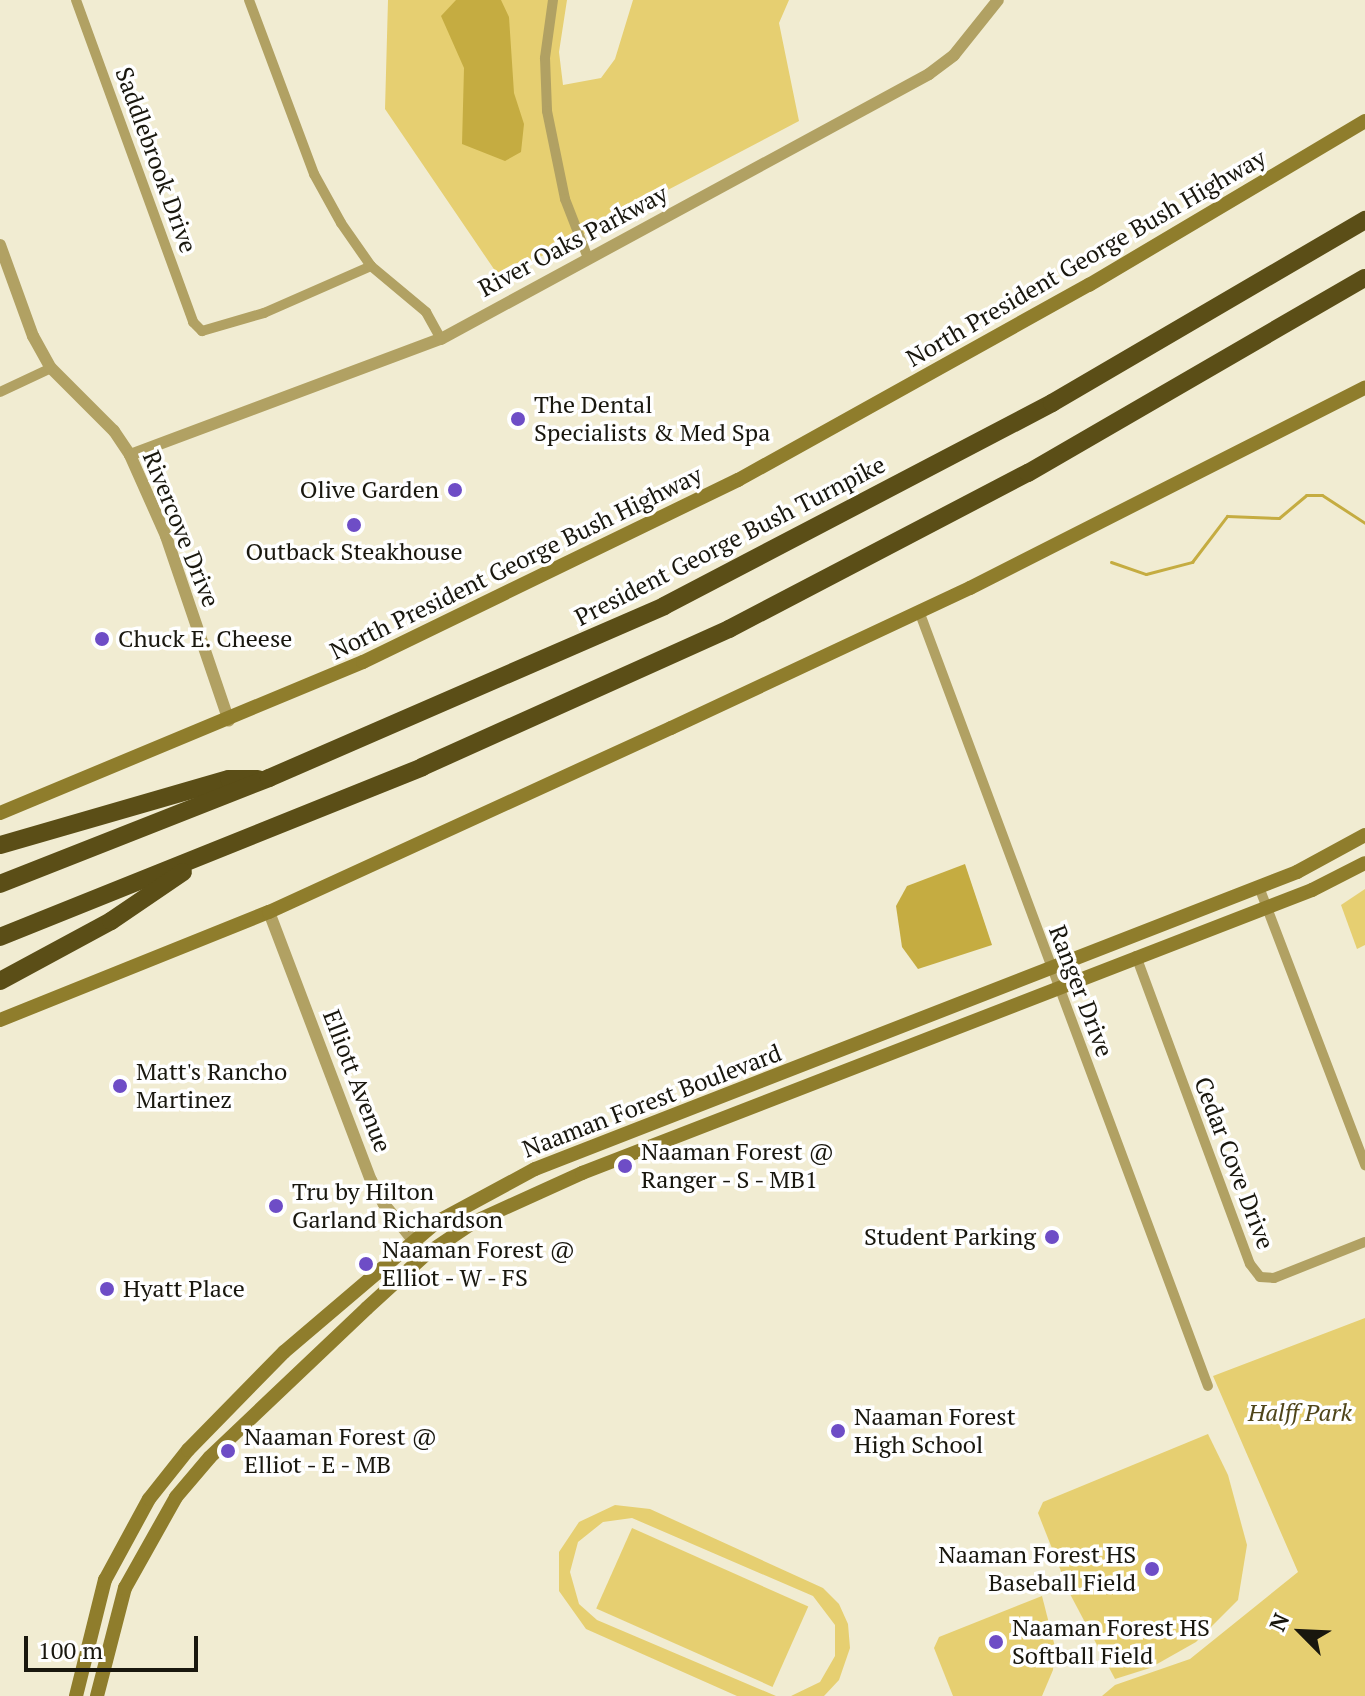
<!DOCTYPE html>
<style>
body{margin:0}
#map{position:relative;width:1365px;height:1696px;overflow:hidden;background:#f1ecd2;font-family:"PT Serif",serif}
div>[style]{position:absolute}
.green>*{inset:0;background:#e6cf71;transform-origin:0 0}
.water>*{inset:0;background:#c5ac41}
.stream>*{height:3px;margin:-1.5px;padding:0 1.5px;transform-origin:1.5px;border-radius:1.5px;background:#c5ac41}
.minor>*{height:10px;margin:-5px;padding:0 5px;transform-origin:5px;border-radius:5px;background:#b1a163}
.tertiary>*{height:12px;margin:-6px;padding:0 6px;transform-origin:6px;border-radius:6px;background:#b1a163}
.secondary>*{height:14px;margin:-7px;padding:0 7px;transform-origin:7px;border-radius:7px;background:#8f7d2c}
.motorway>*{height:18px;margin:-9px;padding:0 9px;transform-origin:9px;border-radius:9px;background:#5b4e17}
.dots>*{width:22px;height:22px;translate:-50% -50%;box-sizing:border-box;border:4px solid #fff;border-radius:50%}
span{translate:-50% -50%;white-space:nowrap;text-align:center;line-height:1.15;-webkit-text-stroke:7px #fff;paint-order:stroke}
.street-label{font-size:24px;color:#19170e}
.poi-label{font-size:24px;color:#19170e}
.left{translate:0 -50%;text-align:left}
.right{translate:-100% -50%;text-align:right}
.park-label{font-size:24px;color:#4f4519;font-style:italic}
.north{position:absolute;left:1261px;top:1592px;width:80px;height:80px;-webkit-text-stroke:6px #fff;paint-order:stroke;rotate:294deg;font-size:22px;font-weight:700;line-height:32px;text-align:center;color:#19170e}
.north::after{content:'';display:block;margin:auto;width:28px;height:36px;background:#19170e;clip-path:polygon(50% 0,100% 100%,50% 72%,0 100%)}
.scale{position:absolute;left:24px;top:1636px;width:174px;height:36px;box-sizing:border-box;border:4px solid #19170e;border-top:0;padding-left:10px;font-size:24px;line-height:28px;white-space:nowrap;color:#19170e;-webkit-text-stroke:6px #fff;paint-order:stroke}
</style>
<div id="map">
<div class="green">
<i style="clip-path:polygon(388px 0,567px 0,559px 52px,563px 85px,601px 78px,615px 59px,633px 0,789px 0,779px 23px,799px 121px,500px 278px,385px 109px)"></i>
<i style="clip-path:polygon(1365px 889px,1365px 945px,1357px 949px,1341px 905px)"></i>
<i style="clip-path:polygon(1365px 1318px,1365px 1696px,1102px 1696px,1115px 1685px,1190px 1659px,1298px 1572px,1213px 1376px)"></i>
<i style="clip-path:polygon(1208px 1434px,1228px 1475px,1247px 1545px,1238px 1600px,1196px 1642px,1150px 1668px,1115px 1679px,1070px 1594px,1038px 1513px,1043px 1502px)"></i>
<i style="clip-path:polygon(615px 1505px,650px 1509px,823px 1588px,839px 1604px,848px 1624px,850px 1648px,839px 1680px,824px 1696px,791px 1696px,820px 1682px,835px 1656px,835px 1625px,813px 1596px,632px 1518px,603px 1522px,578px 1542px,570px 1572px,579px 1604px,597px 1620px,776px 1696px,737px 1696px,586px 1629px,559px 1591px,559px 1552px,579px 1522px)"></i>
<i style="left:632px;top:1528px;width:193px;height:88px;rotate:24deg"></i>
<i style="clip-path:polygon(1042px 1596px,1055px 1647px,1053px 1670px,1042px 1696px,953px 1696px,934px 1648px,939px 1637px)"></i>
</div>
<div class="water">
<i style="clip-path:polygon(456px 0,501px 0,509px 17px,514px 93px,524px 124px,521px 152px,505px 161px,462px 144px,464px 68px,441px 16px)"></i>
<i style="clip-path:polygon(965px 864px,992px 945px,918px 969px,902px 947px,896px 906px,907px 886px)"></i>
</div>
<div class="stream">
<i style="left:1111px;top:562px;width:37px;rotate:19deg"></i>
<i style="left:1146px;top:574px;width:48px;rotate:-14.6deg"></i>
<i style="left:1192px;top:562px;width:58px;rotate:-52.7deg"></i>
<i style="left:1227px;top:516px;width:52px;rotate:2.2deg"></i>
<i style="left:1279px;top:518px;width:35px;rotate:-40deg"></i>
<i style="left:1306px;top:495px;width:16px"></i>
<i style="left:1322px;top:495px;width:51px;rotate:33.1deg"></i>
</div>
<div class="minor">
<i style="left:76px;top:0;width:343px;rotate:70deg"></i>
<i style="left:193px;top:322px;width:13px;rotate:45deg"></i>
<i style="left:202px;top:331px;width:65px;rotate:-16.2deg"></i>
<i style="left:264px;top:313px;width:117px;rotate:-23.7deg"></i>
<i style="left:249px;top:0;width:186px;rotate:69.5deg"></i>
<i style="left:314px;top:174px;width:56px;rotate:61.1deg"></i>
<i style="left:341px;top:223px;width:52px;rotate:55.1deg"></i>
<i style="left:371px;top:266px;width:72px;rotate:39.9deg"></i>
<i style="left:426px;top:312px;width:31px;rotate:61deg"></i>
<i style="left:553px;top:0;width:59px;rotate:97.9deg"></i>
<i style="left:545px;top:58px;width:53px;rotate:87.8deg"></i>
<i style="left:547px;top:111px;width:90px;rotate:78.4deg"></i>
<i style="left:565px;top:199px;width:63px;rotate:68.7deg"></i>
<i style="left:0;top:392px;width:56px;rotate:-25.2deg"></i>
<i style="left:919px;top:611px;width:827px;rotate:69.55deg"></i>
<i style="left:1259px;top:887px;width:298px;rotate:69.1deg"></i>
<i style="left:1136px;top:956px;width:328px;rotate:69.7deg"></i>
<i style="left:1250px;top:1264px;width:16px;rotate:52deg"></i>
<i style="left:1260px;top:1277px;width:14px;rotate:4deg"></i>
<i style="left:1274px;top:1278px;width:98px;rotate:-21.6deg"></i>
</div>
<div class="tertiary">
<i style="left:0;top:245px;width:97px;rotate:70.1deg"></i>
<i style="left:33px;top:336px;width:37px;rotate:61deg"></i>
<i style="left:51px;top:368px;width:89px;rotate:45deg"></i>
<i style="left:114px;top:431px;width:29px;rotate:56deg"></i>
<i style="left:130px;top:455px;width:89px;rotate:66deg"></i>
<i style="left:166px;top:536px;width:195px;rotate:71.2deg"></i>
<i style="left:130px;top:455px;width:332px;rotate:-20.5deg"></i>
<i style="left:441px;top:339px;width:555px;rotate:-28.5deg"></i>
<i style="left:929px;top:74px;width:31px;rotate:-37deg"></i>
<i style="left:954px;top:55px;width:70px;rotate:-51.3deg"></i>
<i style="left:269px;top:912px;width:287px;rotate:69.2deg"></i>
<i style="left:371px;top:1180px;width:27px;rotate:62deg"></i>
<i style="left:384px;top:1204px;width:65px;rotate:51.2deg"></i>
</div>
<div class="secondary">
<i style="left:0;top:813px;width:393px;rotate:-22.6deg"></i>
<i style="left:363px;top:662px;width:417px;rotate:-25.9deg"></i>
<i style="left:738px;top:480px;width:402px;rotate:-29.1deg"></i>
<i style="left:1089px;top:285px;width:321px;rotate:-30.7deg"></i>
<i style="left:0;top:1020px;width:290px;rotate:-21.9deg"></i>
<i style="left:269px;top:912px;width:442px;rotate:-24.6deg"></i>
<i style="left:671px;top:728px;width:330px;rotate:-25.1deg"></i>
<i style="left:970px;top:588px;width:443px;rotate:-26.9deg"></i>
<i style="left:76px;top:1696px;width:120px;rotate:-76deg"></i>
<i style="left:105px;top:1580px;width:92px;rotate:-61.5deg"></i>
<i style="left:149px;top:1499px;width:63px;rotate:-51.5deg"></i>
<i style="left:188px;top:1450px;width:137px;rotate:-45.6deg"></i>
<i style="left:284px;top:1352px;width:201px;rotate:-40.4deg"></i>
<i style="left:437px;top:1222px;width:111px;rotate:-28.4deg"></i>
<i style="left:535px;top:1169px;width:818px;rotate:-21.29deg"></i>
<i style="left:1297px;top:872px;width:77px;rotate:-28.6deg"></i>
<i style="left:97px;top:1696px;width:112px;rotate:-75.5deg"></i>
<i style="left:125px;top:1588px;width:104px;rotate:-60.7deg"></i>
<i style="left:176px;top:1497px;width:52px;rotate:-49.6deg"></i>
<i style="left:210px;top:1457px;width:216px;rotate:-43.5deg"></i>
<i style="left:367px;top:1308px;width:79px;rotate:-42.4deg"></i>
<i style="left:425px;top:1255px;width:59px;rotate:-34deg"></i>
<i style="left:474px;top:1222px;width:119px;rotate:-24.4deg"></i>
<i style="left:582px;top:1173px;width:783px;rotate:-21.19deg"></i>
<i style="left:1312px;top:890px;width:59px;rotate:-27deg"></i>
</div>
<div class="motorway">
<i style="left:0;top:845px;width:238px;rotate:-16.1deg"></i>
<i style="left:229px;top:779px;width:29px"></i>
<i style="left:0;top:884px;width:289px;rotate:-21.5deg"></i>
<i style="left:269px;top:778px;width:431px;rotate:-23.5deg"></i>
<i style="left:664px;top:606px;width:438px;rotate:-27.6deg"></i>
<i style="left:1052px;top:403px;width:363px;rotate:-30.3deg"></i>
<i style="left:0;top:937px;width:455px;rotate:-21.9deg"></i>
<i style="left:422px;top:767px;width:337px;rotate:-24.2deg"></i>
<i style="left:729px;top:629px;width:337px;rotate:-27.6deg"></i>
<i style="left:1028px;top:473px;width:389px;rotate:-30.1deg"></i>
<i style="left:0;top:981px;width:126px;rotate:-28.4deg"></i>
<i style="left:111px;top:921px;width:87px;rotate:-34.2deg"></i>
</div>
<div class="dots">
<i style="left:518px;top:419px;background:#6e4dc6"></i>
<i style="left:455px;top:490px;background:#6e4dc6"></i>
<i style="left:354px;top:525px;background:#6e4dc6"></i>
<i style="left:102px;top:639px;background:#6e4dc6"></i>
<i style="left:120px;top:1086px;background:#6e4dc6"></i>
<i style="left:625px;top:1166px;background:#6e4dc6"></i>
<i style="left:276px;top:1206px;background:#6e4dc6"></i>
<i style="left:1052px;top:1237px;background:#6e4dc6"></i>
<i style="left:366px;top:1264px;background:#6e4dc6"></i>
<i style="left:107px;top:1289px;background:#6e4dc6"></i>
<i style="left:838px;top:1431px;background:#6e4dc6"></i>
<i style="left:228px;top:1451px;background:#6e4dc6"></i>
<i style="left:1152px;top:1569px;background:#6e4dc6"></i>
<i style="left:996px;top:1642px;background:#6e4dc6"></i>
</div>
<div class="street-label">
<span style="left:156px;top:160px;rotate:70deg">Saddlebrook Drive</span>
<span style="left:573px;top:241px;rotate:-28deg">River Oaks Parkway</span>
<span style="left:1086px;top:258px;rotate:-30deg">North President George Bush Highway</span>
<span style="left:181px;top:529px;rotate:68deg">Rivercove Drive</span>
<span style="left:730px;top:541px;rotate:-27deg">President George Bush Turnpike</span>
<span style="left:516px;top:563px;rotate:-26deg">North President George Bush Highway</span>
<span style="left:1081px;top:991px;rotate:69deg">Ranger Drive</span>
<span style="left:357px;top:1081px;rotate:69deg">Elliott Avenue</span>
<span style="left:652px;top:1101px;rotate:-21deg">Naaman Forest Boulevard</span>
<span style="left:1234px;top:1163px;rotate:69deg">Cedar Cove Drive</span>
</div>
<div class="poi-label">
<span class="left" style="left:534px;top:419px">The Dental<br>Specialists &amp; Med Spa</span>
<span class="right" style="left:439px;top:490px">Olive Garden</span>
<span style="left:354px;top:552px">Outback Steakhouse</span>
<span class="left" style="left:118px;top:639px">Chuck E. Cheese</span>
<span class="left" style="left:136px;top:1086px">Matt's Rancho<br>Martinez</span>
<span class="left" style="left:641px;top:1166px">Naaman Forest @<br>Ranger - S - MB1</span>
<span class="left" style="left:292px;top:1206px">Tru by Hilton<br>Garland Richardson</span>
<span class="right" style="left:1036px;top:1237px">Student Parking</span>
<span class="left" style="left:382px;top:1264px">Naaman Forest @<br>Elliot - W - FS</span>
<span class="left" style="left:123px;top:1289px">Hyatt Place</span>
<span class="left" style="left:854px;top:1431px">Naaman Forest<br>High School</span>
<span class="left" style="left:244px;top:1451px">Naaman Forest @<br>Elliot - E - MB</span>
<span class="right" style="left:1136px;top:1569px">Naaman Forest HS<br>Baseball Field</span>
<span class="left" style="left:1012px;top:1642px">Naaman Forest HS<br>Softball Field</span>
</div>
<div class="park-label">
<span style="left:1300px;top:1413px">Halff Park</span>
</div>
<div class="north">N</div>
<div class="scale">100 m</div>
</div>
